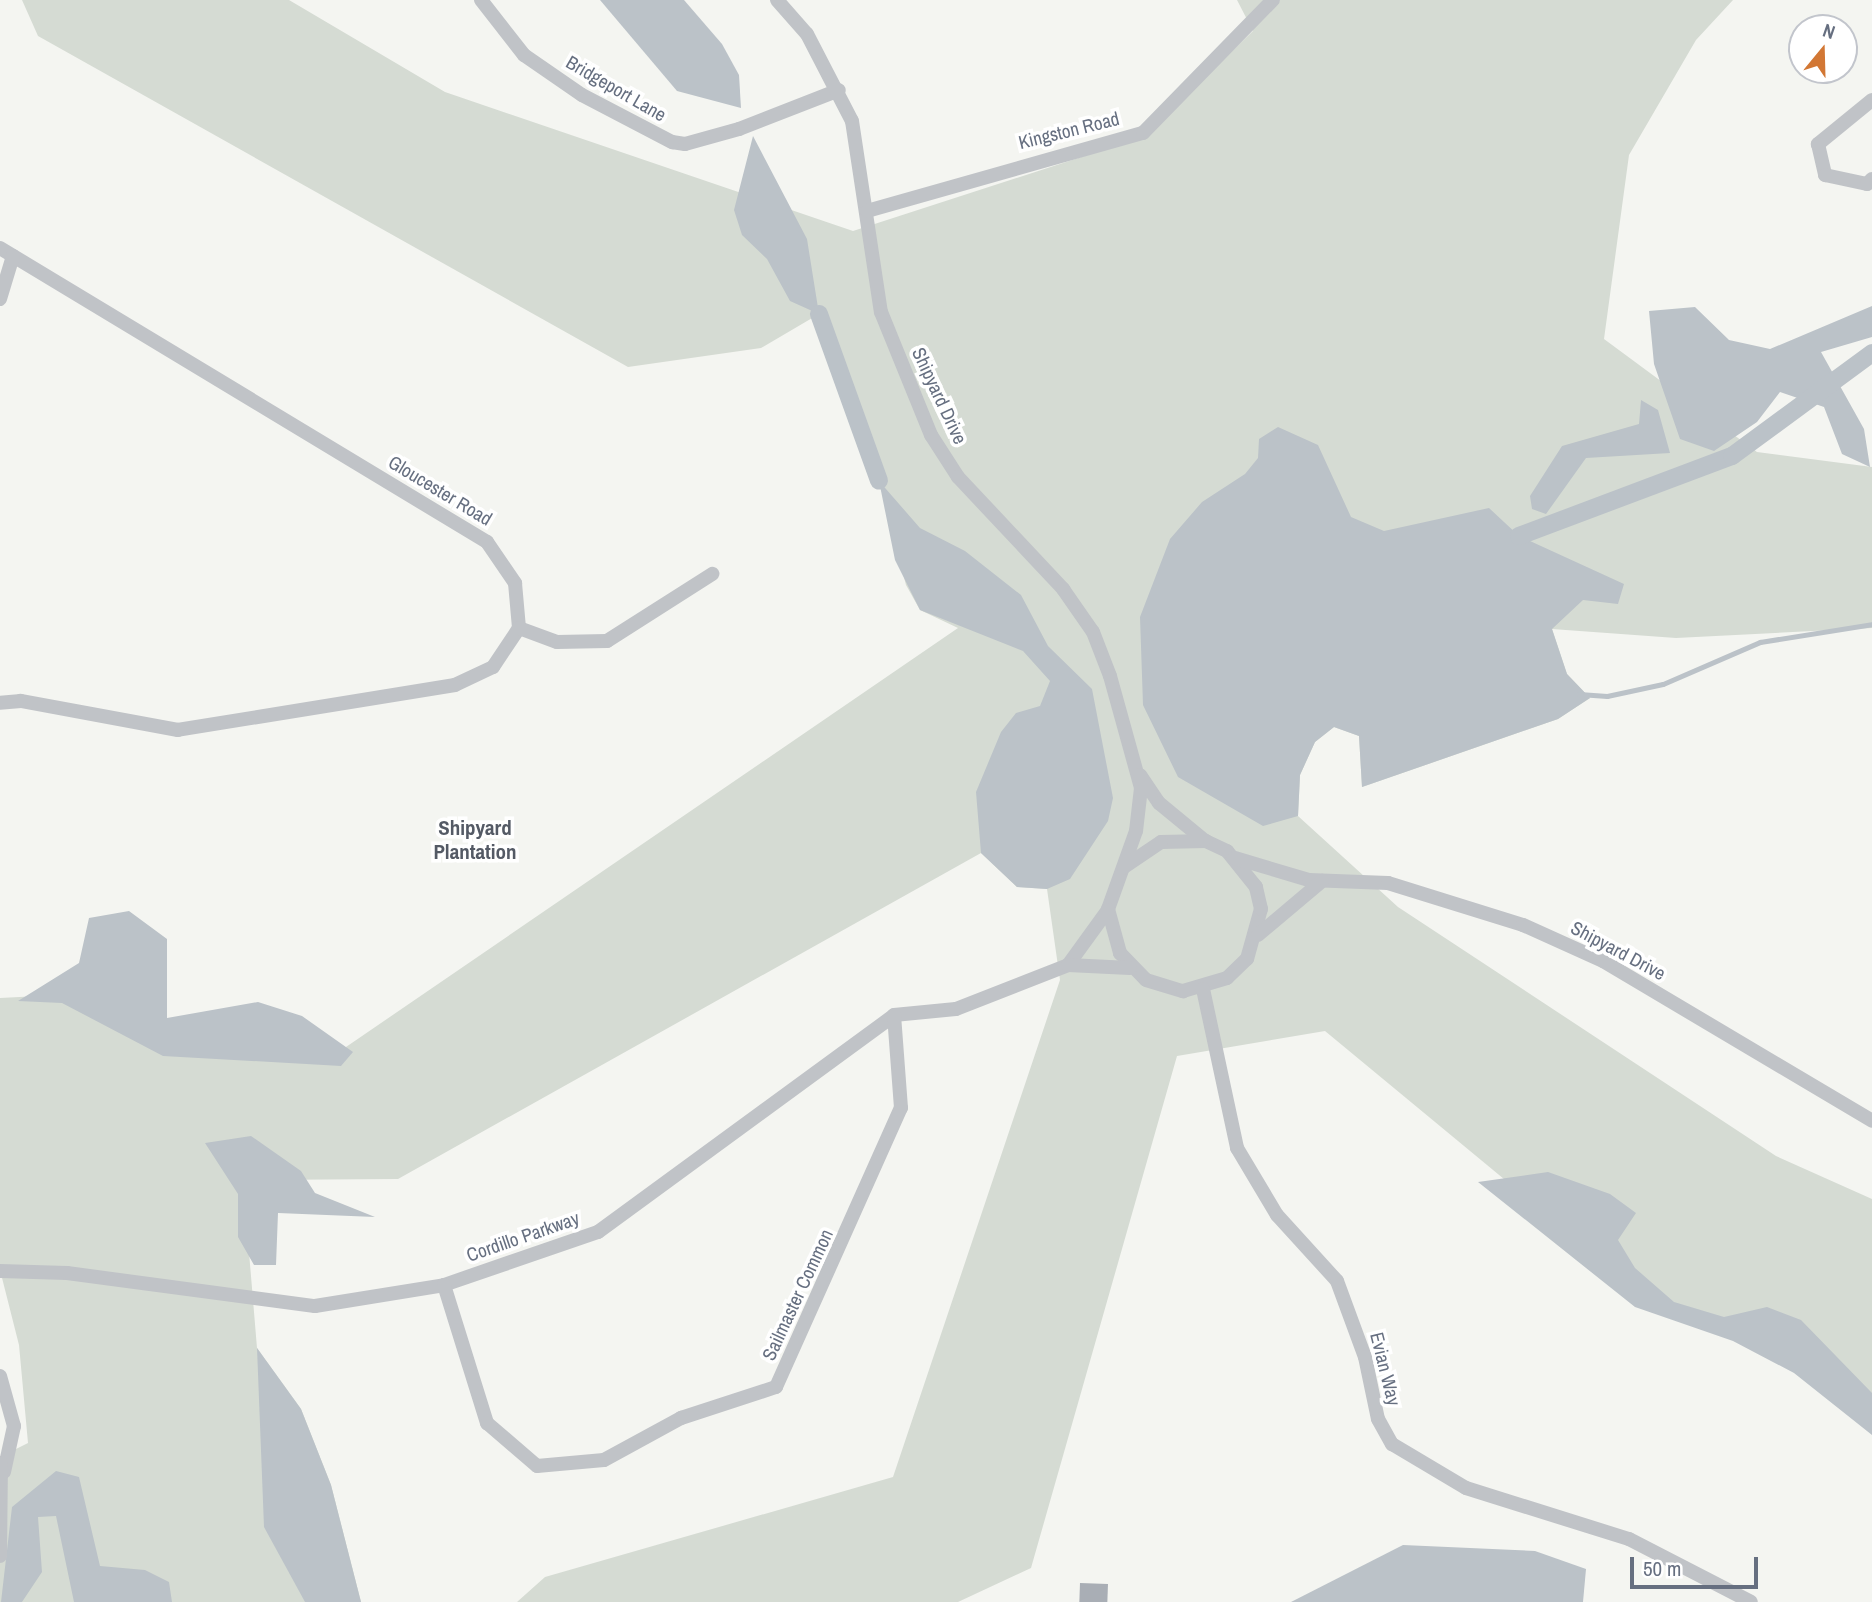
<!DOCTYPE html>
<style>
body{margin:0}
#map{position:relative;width:1872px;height:1602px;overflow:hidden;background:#f4f5f1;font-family:"Archivo Narrow",sans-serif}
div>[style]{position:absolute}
.green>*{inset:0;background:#d5dbd3}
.water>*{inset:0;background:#bbc2c8}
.stream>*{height:5px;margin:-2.5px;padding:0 2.5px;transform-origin:2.5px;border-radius:2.5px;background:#bbc2c8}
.canal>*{height:18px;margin:-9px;padding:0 9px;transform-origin:9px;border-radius:9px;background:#bbc2c8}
.building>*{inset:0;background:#a9aeb5;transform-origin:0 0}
.minor>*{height:14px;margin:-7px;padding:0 7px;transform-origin:7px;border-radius:7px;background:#c0c3c7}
span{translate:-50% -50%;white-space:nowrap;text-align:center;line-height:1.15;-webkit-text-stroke:7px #fff;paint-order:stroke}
.street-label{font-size:19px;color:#666f80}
.neighbourhood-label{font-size:21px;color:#545a65;font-weight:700}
.north{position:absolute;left:1788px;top:14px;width:70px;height:70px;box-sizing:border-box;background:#fff;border:2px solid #c2c5cc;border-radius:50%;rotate:19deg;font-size:19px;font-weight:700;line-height:28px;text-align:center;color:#666f80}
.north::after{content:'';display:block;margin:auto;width:24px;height:32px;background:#d27734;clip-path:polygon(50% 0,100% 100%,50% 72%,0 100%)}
.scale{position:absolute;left:1630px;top:1557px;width:128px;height:32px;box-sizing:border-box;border:4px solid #666f80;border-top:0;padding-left:9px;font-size:21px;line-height:24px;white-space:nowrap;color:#666f80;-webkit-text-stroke:5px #fff;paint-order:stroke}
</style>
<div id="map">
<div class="green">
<i style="clip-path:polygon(22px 0,289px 0,445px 92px,853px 231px,1143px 137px,1253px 31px,1237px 0,1733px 0,1696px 40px,1629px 155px,1604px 339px,1757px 452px,1872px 467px,1872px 628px,1676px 638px,1552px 629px,1567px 674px,1590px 698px,1558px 719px,1362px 787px,1359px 736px,1334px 727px,1315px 742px,1300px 775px,1298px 816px,1398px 907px,1776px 1156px,1872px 1199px,1872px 1419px,1762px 1333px,1667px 1314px,1325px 1031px,1177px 1056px,1031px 1568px,958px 1602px,517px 1602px,545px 1577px,893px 1477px,1060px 980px,1047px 889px,1017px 887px,981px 853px,398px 1179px,243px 1180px,257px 1348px,301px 1409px,331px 1485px,361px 1602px,0 1602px,0 1457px,28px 1443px,19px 1345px,0 1270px,0 998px,136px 991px,170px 1035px,346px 1047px,958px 628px,920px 610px,906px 585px,879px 481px,819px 314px,761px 348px,628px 367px,38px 36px)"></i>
</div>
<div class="water">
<i style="clip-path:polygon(600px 0,684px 0,722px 44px,739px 75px,741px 108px,677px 91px)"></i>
<i style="clip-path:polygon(753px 136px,807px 239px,819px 314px,790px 301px,767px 259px,742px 235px,734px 210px)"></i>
<i style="clip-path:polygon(1872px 306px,1872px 337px,1821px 352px,1864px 429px,1870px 467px,1842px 454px,1824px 407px,1780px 392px,1757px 422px,1714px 451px,1680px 439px,1654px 364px,1649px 311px,1695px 307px,1729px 340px,1770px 349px)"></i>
<i style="clip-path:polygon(1641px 400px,1658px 410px,1670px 453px,1586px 458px,1546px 514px,1532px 509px,1530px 496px,1562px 446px,1639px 424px)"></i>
<i style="clip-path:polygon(1278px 427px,1318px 445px,1351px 517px,1384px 531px,1489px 508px,1519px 536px,1624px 584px,1618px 604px,1583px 600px,1552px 629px,1567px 674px,1590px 698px,1558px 719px,1362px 787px,1359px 736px,1334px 727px,1315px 742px,1300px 775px,1298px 816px,1263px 826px,1178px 777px,1143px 705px,1140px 617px,1170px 539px,1202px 502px,1245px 474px,1258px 458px,1259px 439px)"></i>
<i style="clip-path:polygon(879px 481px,920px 528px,965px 551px,1021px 595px,1048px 646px,1092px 689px,1113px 798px,1108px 821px,1070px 879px,1047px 889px,1017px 887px,981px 853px,976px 792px,1001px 732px,1016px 713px,1040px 706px,1050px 681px,1023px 651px,920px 610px,895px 560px)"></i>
<i style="clip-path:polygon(129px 911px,167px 939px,167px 1018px,258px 1002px,302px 1016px,353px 1052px,341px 1066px,163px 1056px,62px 1003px,18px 1001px,79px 963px,89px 918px)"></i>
<i style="clip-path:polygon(251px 1136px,301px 1171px,315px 1193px,375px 1217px,278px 1213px,276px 1265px,254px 1265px,238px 1237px,238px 1194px,205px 1143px)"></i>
<i style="clip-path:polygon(1548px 1172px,1610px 1194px,1636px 1213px,1618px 1240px,1635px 1268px,1674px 1302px,1724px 1317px,1767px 1307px,1801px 1320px,1872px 1393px,1872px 1435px,1794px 1373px,1733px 1341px,1635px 1307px,1478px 1182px)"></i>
<i style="clip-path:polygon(257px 1348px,301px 1409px,331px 1485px,361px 1602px,305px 1602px,264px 1527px)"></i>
<i style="clip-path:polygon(56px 1471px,79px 1477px,100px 1566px,145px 1570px,169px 1582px,172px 1602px,74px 1602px,56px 1516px,38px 1517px,42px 1572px,22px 1602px,1px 1602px,12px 1507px)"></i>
<i style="clip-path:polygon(1403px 1545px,1535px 1551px,1586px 1569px,1583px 1602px,1291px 1602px)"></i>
</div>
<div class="stream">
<i style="left:1579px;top:694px;width:28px;rotate:4deg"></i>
<i style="left:1607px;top:696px;width:57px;rotate:-12.1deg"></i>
<i style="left:1663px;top:684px;width:106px;rotate:-23.4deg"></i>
<i style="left:1760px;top:642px;width:113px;rotate:-9.1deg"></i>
</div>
<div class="canal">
<i style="left:819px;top:314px;width:177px;rotate:70.2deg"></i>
<i style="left:1519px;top:536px;width:228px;rotate:-20.6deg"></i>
<i style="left:1732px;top:456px;width:174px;rotate:-36.3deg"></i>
</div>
<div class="building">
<i style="left:1080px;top:1583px;width:28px;height:19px;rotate:2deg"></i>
</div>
<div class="minor">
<i style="left:481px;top:0;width:70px;rotate:52deg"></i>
<i style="left:524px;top:55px;width:70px;rotate:34.6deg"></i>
<i style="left:582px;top:95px;width:102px;rotate:27.6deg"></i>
<i style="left:672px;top:142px;width:13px;rotate:9deg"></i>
<i style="left:685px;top:144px;width:56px;rotate:-15.5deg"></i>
<i style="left:739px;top:129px;width:107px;rotate:-21.3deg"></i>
<i style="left:777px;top:0;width:45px;rotate:48.6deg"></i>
<i style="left:807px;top:34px;width:98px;rotate:62.7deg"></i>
<i style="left:852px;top:121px;width:193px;rotate:81.4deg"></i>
<i style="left:881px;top:312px;width:133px;rotate:67.9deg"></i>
<i style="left:931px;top:435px;width:50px;rotate:57.3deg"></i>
<i style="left:958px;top:477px;width:154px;rotate:46.8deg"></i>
<i style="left:1063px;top:589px;width:52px;rotate:55.1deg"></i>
<i style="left:1093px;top:632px;width:47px;rotate:68.9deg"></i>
<i style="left:1110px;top:676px;width:116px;rotate:74.5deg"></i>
<i style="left:1141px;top:788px;width:43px;rotate:96.6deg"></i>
<i style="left:1136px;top:831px;width:83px;rotate:109.7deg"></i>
<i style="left:1108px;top:909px;width:46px;rotate:74.7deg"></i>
<i style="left:1120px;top:953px;width:37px;rotate:46deg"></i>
<i style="left:1146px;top:980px;width:39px;rotate:17deg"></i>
<i style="left:1183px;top:991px;width:46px;rotate:-16.5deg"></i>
<i style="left:1227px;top:978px;width:28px;rotate:-44deg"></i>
<i style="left:1247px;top:959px;width:52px;rotate:-74.4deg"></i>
<i style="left:1261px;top:909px;width:23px;rotate:-103deg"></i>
<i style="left:1256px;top:887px;width:46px;rotate:-128.9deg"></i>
<i style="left:1227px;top:851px;width:23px;rotate:-155deg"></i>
<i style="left:1206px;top:841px;width:45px;rotate:178.7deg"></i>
<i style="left:1161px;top:842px;width:45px;rotate:146deg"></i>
<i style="left:1872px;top:100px;width:70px;rotate:140.8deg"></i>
<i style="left:1818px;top:144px;width:32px;rotate:77deg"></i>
<i style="left:1825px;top:175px;width:43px;rotate:12.1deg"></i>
<i style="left:1867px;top:184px;width:7px;rotate:-45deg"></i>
<i style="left:867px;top:211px;width:287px;rotate:-15.8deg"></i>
<i style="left:1143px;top:133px;width:186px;rotate:-45.7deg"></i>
<i style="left:0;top:248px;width:569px;rotate:31.12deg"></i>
<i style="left:487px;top:542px;width:50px;rotate:55.7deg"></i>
<i style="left:515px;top:583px;width:45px;rotate:84.9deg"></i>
<i style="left:519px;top:628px;width:47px;rotate:123.7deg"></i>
<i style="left:493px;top:667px;width:42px;rotate:154.7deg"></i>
<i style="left:455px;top:685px;width:281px;rotate:170.8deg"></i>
<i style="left:178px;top:730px;width:160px;rotate:-169.5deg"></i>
<i style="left:21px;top:701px;width:21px;rotate:175deg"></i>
<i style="left:0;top:299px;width:45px;rotate:-73.2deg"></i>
<i style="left:519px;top:628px;width:40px;rotate:20.2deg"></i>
<i style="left:557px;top:642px;width:50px;rotate:-1.1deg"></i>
<i style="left:607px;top:641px;width:125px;rotate:-32.5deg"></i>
<i style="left:1140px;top:775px;width:34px;rotate:56deg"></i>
<i style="left:1159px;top:803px;width:58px;rotate:39.4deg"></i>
<i style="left:1235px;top:858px;width:77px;rotate:16.6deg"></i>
<i style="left:1309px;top:880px;width:79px;rotate:2.2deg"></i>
<i style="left:1388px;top:883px;width:141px;rotate:17.3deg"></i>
<i style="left:1523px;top:925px;width:88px;rotate:24.2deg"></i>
<i style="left:1603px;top:961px;width:313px;rotate:30.7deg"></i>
<i style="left:1258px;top:935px;width:84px;rotate:-40.2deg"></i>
<i style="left:1068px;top:965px;width:68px;rotate:-54deg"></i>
<i style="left:1203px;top:989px;width:163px;rotate:77.9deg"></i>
<i style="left:1237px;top:1148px;width:78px;rotate:59.2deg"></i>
<i style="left:1277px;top:1215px;width:89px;rotate:47.7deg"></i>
<i style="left:1337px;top:1281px;width:81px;rotate:69.8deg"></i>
<i style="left:1365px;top:1357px;width:63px;rotate:78.2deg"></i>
<i style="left:1378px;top:1419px;width:29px;rotate:61deg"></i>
<i style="left:1392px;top:1444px;width:86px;rotate:30.7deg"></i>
<i style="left:1466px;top:1488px;width:171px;rotate:17.4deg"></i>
<i style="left:1629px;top:1539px;width:137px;rotate:27.3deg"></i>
<i style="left:0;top:1271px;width:67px;rotate:1.7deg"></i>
<i style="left:67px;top:1273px;width:250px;rotate:7.6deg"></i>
<i style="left:315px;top:1306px;width:131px;rotate:-9.2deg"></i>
<i style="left:444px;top:1285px;width:163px;rotate:-19deg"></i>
<i style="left:598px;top:1232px;width:367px;rotate:-36.2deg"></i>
<i style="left:894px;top:1015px;width:62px;rotate:-5.5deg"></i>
<i style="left:956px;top:1009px;width:120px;rotate:-21.4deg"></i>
<i style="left:1068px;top:965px;width:62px;rotate:2.8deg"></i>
<i style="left:444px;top:1285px;width:145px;rotate:72.7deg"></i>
<i style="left:487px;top:1423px;width:66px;rotate:40.7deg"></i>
<i style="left:537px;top:1466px;width:67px;rotate:-5.1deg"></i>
<i style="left:604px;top:1460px;width:88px;rotate:-28.6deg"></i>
<i style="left:681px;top:1418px;width:100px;rotate:-18.1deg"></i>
<i style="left:776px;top:1387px;width:306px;rotate:-65.9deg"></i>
<i style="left:901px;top:1108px;width:93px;rotate:-94.3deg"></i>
<i style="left:0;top:1376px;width:52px;rotate:74.4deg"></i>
<i style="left:14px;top:1426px;width:47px;rotate:102.3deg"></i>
<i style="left:0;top:1556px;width:93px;rotate:-89.4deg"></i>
</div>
<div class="street-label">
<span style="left:616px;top:89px;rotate:30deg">Bridgeport Lane</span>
<span style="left:1069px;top:131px;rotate:-14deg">Kingston Road</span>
<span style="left:939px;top:396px;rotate:65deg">Shipyard Drive</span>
<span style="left:440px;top:491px;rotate:31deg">Gloucester Road</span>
<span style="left:1618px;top:951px;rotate:28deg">Shipyard Drive</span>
<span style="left:523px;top:1237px;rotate:-19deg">Cordillo Parkway</span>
<span style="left:798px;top:1295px;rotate:-65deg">Sailmaster Common</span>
<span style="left:1385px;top:1369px;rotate:76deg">Evian Way</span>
</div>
<div class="neighbourhood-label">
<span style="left:475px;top:840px">Shipyard<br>Plantation</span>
</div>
<div class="north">N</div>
<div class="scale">50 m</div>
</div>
